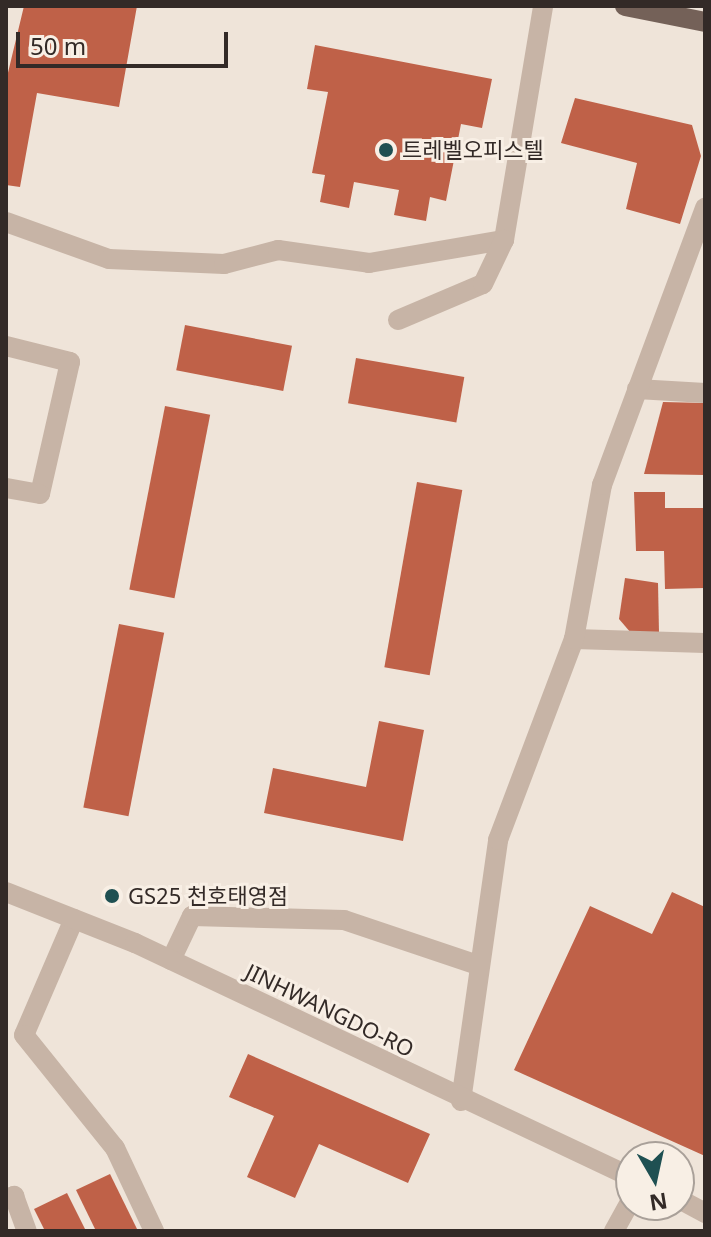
<!DOCTYPE html>
<meta charset="utf-8">
<style>
body{margin:0}
#map{position:relative;width:711px;height:1237px;overflow:hidden;background:#efe4d9;font-family:"Noto Sans","Noto Sans KR",sans-serif}
div>[style]{position:absolute}
.building>*{inset:0;background:#bf6148;transform-origin:0 0}
.minor>*{height:20px;margin:-10px;padding:0 10px;transform-origin:10px;border-radius:10px;background:#c7b4a6}
.tertiary>*{height:20px;margin:-10px;padding:0 10px;transform-origin:10px;border-radius:10px;background:#c7b4a6}
.primary>*{height:20px;margin:-10px;padding:0 10px;transform-origin:10px;border-radius:10px;background:#746158}
.dots>*{width:22px;height:22px;translate:-50% -50%;box-sizing:border-box;border:4px solid #f8efe5;border-radius:50%}
span{translate:-50% -50%;white-space:nowrap;text-align:center;line-height:1.15;-webkit-text-stroke:6px #f8efe5;paint-order:stroke}
.poi-label{font-size:22px;color:#332a27}
.left{translate:0 -50%;text-align:left}
.street-label{font-size:22px;color:#332a27}
.frame{position:absolute;inset:0;border:8px solid #332a27;pointer-events:none}
.north{position:absolute;left:615px;top:1141px;width:80px;height:80px;box-sizing:border-box;background:#f8efe5;border:2px solid #a9a099;border-radius:50%;rotate:171deg;font-size:22px;font-weight:700;line-height:32px;text-align:center;color:#332a27}
.north::after{content:'';display:block;margin:auto;width:28px;height:36px;background:#1f5052;clip-path:polygon(50% 0,100% 100%,50% 72%,0 100%)}
.scale{position:absolute;left:16px;top:32px;width:212px;height:36px;box-sizing:border-box;border:4px solid #332a27;border-top:0;padding-left:10px;font-size:24px;line-height:28px;white-space:nowrap;color:#332a27;-webkit-text-stroke:6px #f8efe5;paint-order:stroke}
</style>
<div id="map">
<div class="building">
<i style="clip-path:polygon(24px 6px,137px 6px,119px 107px,37px 93px,20px 187px,6px 185px,6px 81px)"></i>
<i style="clip-path:polygon(315px 45px,492px 79px,482px 128px,461px 124px,446px 201px,430px 197px,426px 221px,394px 215px,399px 190px,354px 182px,349px 208px,320px 202px,325px 175px,312px 173px,328px 92px,307px 89px)"></i>
<i style="clip-path:polygon(575px 98px,692px 125px,701px 156px,680px 224px,626px 209px,637px 163px,561px 143px)"></i>
<i style="left:185px;top:325px;width:109px;height:46px;rotate:11deg"></i>
<i style="left:356px;top:358px;width:110px;height:46px;rotate:10deg"></i>
<i style="clip-path:polygon(663px 402px,705px 403px,705px 475px,644px 474px)"></i>
<i style="left:165px;top:406px;width:46px;height:187px;rotate:11deg"></i>
<i style="left:417px;top:482px;width:46px;height:188px;rotate:10deg"></i>
<i style="clip-path:polygon(634px 492px,665px 492px,665px 508px,705px 508px,705px 588px,665px 589px,664px 551px,636px 551px)"></i>
<i style="clip-path:polygon(625px 578px,658px 583px,659px 633px,631px 633px,619px 619px)"></i>
<i style="left:119px;top:624px;width:46px;height:187px;rotate:11deg"></i>
<i style="clip-path:polygon(379px 721px,424px 730px,403px 841px,264px 813px,273px 768px,366px 787px)"></i>
<i style="clip-path:polygon(672px 892px,705px 907px,705px 1156px,514px 1070px,590px 906px,652px 934px)"></i>
<i style="clip-path:polygon(248px 1054px,430px 1134px,408px 1183px,319px 1144px,295px 1198px,247px 1177px,274px 1116px,229px 1097px)"></i>
<i style="clip-path:polygon(110px 1174px,138px 1231px,96px 1231px,76px 1190px)"></i>
<i style="clip-path:polygon(67px 1193px,86px 1231px,45px 1231px,34px 1209px)"></i>
</div>
<div class="minor">
<i style="left:6px;top:222px;width:109px;rotate:19.8deg"></i>
<i style="left:109px;top:259px;width:115px;rotate:2.5deg"></i>
<i style="left:224px;top:264px;width:56px;rotate:-14.5deg"></i>
<i style="left:278px;top:250px;width:92px;rotate:8.1deg"></i>
<i style="left:369px;top:263px;width:137px;rotate:-9.7deg"></i>
<i style="left:504px;top:240px;width:237px;rotate:-80.5deg"></i>
<i style="left:398px;top:320px;width:92px;rotate:-23deg"></i>
<i style="left:483px;top:284px;width:49px;rotate:-64.5deg"></i>
<i style="left:6px;top:346px;width:66px;rotate:14deg"></i>
<i style="left:70px;top:362px;width:135px;rotate:102.8deg"></i>
<i style="left:40px;top:494px;width:35px;rotate:-170deg"></i>
<i style="left:637px;top:389px;width:68px;rotate:3.4deg"></i>
<i style="left:574px;top:639px;width:131px;rotate:1.7deg"></i>
<i style="left:74px;top:919px;width:126px;rotate:113.3deg"></i>
<i style="left:24px;top:1035px;width:145px;rotate:51.2deg"></i>
<i style="left:115px;top:1148px;width:92px;rotate:64.8deg"></i>
<i style="left:171px;top:960px;width:49px;rotate:-64.5deg"></i>
<i style="left:192px;top:916px;width:152px;rotate:1.5deg"></i>
<i style="left:344px;top:920px;width:138px;rotate:18.6deg"></i>
<i style="left:461px;top:1101px;width:264px;rotate:-81.9deg"></i>
<i style="left:498px;top:840px;width:215px;rotate:-69.3deg"></i>
<i style="left:574px;top:639px;width:157px;rotate:-79.7deg"></i>
<i style="left:602px;top:485px;width:296px;rotate:-69.6deg"></i>
<i style="left:6px;top:1199px;width:9px;rotate:-21deg"></i>
<i style="left:14px;top:1196px;width:37px;rotate:70deg"></i>
<i style="left:614px;top:1231px;width:35px;rotate:-61deg"></i>
</div>
<div class="tertiary">
<i style="left:6px;top:892px;width:139px;rotate:21.6deg"></i>
<i style="left:135px;top:943px;width:548px;rotate:25.26deg"></i>
<i style="left:679px;top:1199px;width:30px;rotate:28deg"></i>
</div>
<div class="primary">
<i style="left:625px;top:6px;width:82px;rotate:11.3deg"></i>
</div>
<div class="dots">
<i style="left:386px;top:150px;background:#1f5052"></i>
<i style="left:112px;top:896px;background:#1f5052"></i>
</div>
<div class="poi-label">
<span class="left" style="left:402px;top:150px">트레벨오피스텔</span>
<span class="left" style="left:128px;top:896px">GS25 천호태영점</span>
</div>
<div class="street-label">
<span style="left:330px;top:1010px;rotate:26deg">JINHWANGDO-RO</span>
</div>
<div class="frame"></div>
<div class="north">N</div>
<div class="scale">50 m</div>
</div>
